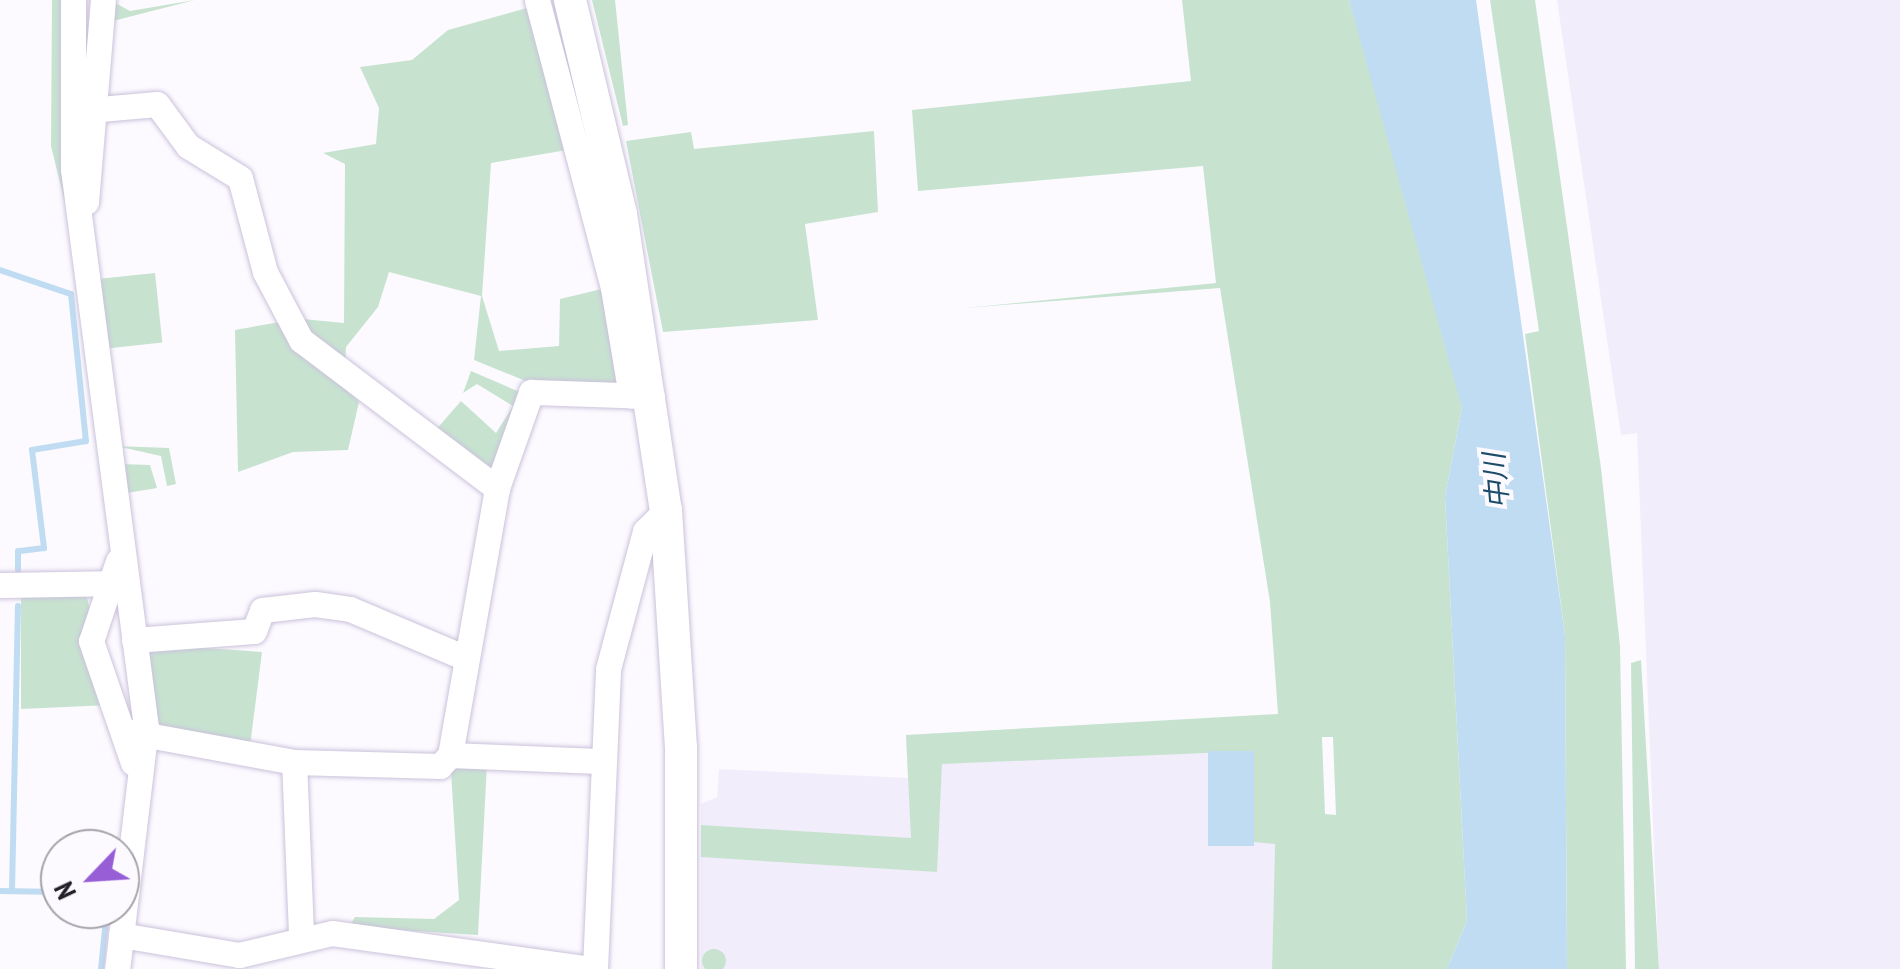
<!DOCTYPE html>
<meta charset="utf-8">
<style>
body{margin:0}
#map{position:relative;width:1900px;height:969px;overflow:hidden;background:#fcfaff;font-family:"PT Sans Narrow","Noto Sans JP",sans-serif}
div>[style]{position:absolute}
.built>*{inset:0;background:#f2edfb}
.green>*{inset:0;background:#c7e3d0;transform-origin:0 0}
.round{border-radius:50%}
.water>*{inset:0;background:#c0dcf2;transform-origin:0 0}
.stream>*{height:6px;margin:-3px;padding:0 3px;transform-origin:3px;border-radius:3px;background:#c0dcf2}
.roads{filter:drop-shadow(0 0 2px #cbc2db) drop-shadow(0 0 2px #cbc2db)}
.minor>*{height:25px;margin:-12.5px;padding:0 12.5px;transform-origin:12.5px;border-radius:12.5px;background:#fff}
.tertiary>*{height:32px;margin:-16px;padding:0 16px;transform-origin:16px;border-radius:16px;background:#fff}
span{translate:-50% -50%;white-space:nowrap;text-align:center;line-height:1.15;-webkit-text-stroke:8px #fcfaff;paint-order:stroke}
.water-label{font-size:28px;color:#1b4b69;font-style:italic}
.north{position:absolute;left:40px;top:829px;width:100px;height:100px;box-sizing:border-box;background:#fcfaff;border:2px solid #a5a3a9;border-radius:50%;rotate:245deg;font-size:28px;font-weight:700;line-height:40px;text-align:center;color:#232029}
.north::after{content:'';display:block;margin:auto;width:35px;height:45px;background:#975ed6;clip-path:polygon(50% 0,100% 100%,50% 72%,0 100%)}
</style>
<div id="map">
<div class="built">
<i style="clip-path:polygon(1557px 0,1900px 0,1900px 969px,1659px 969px,1637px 433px,1621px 435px)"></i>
<i style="clip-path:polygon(1278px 715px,1272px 969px,701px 969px,701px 804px,717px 797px,719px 769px,908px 778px,906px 735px)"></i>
</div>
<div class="green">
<i style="clip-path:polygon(52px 0,65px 0,68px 215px,51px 146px)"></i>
<i style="clip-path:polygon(110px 0,130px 11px,195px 0,109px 22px)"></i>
<i style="clip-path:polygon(592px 0,615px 0,628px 125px,623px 126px)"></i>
<i style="clip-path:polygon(evenodd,1182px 0,1349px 0,1430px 269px,1462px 408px,1445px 496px,1467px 921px,1447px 969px,1272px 969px,1275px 844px,1254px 842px,1253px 751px,942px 764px,937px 872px,701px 857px,701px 825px,911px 838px,906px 735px,1278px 714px,1270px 602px,1220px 288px,965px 308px,1216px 283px,1203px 166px,918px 191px,912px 110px,1191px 81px,1182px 0,1322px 737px,1333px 737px,1336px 815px,1325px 814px,1322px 737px)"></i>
<i style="clip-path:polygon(1490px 0,1535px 0,1601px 468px,1620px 646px,1626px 969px,1567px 969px,1565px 635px,1525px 334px,1539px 331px)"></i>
<i style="clip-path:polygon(534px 6px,567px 150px,491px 163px,482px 296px,499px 351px,559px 346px,560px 299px,606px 288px,620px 383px,528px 382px,474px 360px,481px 296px,389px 272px,378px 307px,346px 347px,345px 370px,292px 318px,344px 323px,345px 164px,323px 153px,376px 144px,379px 108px,360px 67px,412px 60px,448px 30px)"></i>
<i style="clip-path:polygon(874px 131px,878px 212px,805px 224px,818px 320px,663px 332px,626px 141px,691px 132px,694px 149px)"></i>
<i style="left:155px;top:273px;width:70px;height:58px;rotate:84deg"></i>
<i style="clip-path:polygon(280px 322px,359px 402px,348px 450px,293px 452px,238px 472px,235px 330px)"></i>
<i style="clip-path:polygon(471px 371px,522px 393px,491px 471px,434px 432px,461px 401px,496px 433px,513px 406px,477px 384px,463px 393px)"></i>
<i style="clip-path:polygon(116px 446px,169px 448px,176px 484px,167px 486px,161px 456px)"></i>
<i style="clip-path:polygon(120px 464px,150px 465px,157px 488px,121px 494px)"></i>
<i style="clip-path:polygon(86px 592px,109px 705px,21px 709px,21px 597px)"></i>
<i style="clip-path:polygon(147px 644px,262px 652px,250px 746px,158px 728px)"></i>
<i style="clip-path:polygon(1641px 660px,1659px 969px,1635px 969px,1631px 663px)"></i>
<i style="clip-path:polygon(466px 763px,487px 764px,478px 935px,349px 927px,355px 917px,434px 919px,459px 900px,451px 772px)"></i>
<i class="round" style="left:702px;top:949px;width:24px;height:24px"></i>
</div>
<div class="water">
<i style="clip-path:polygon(1349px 0,1476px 0,1565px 635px,1567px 969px,1447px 969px,1467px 921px,1445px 496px,1462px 408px)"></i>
<i style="left:1254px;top:751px;width:95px;height:46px;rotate:90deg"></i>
</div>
<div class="stream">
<i style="left:0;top:270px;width:75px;rotate:18.7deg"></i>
<i style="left:71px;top:294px;width:148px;rotate:84.2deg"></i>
<i style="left:86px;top:441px;width:55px;rotate:170.5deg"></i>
<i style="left:32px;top:450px;width:99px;rotate:83deg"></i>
<i style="left:44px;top:548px;width:26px;rotate:173deg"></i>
<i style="left:18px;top:551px;width:19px;rotate:90deg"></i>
<i style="left:0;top:891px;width:60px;rotate:1deg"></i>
<i style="left:12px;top:891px;width:285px;rotate:-88.8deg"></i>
<i style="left:101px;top:969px;width:60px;rotate:-84.3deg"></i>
</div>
<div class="roads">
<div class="minor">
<i style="left:73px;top:0;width:169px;rotate:90deg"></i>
<i style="left:73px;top:169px;width:563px;rotate:82.55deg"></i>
<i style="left:146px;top:727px;width:244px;rotate:96.8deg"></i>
<i style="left:537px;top:0;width:298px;rotate:75.2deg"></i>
<i style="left:613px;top:288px;width:109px;rotate:80.5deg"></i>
<i style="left:100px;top:109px;width:57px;rotate:-5deg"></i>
<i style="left:157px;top:104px;width:52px;rotate:53.6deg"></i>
<i style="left:188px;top:146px;width:61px;rotate:31.6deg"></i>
<i style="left:240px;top:178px;width:97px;rotate:75.1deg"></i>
<i style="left:265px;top:272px;width:77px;rotate:62.1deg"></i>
<i style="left:301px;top:340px;width:246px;rotate:37.1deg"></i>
<i style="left:86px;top:202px;width:203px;rotate:-85.2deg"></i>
<i style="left:118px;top:561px;width:84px;rotate:108.6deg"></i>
<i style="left:91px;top:641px;width:129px;rotate:71deg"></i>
<i style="left:0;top:585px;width:125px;rotate:-0.9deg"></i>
<i style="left:134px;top:640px;width:120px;rotate:-4.3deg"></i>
<i style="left:254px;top:631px;width:22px;rotate:-69deg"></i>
<i style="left:262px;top:610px;width:53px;rotate:-6.5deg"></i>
<i style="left:315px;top:604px;width:35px;rotate:8deg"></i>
<i style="left:350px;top:609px;width:123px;rotate:23deg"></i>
<i style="left:131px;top:732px;width:166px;rotate:10.4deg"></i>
<i style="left:450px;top:755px;width:271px;rotate:-80deg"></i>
<i style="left:497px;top:488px;width:102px;rotate:-70.5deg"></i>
<i style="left:531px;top:392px;width:121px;rotate:1.9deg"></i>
<i style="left:301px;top:934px;width:172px;rotate:-92.3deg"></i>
<i style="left:294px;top:762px;width:146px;rotate:1.6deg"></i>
<i style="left:440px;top:766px;width:15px;rotate:-48deg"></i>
<i style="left:450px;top:755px;width:149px;rotate:2.3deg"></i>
<i style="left:121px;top:935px;width:120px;rotate:9.6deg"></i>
<i style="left:239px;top:955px;width:96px;rotate:-13.3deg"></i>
<i style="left:332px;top:933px;width:261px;rotate:7.9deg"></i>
<i style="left:595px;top:969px;width:300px;rotate:-87.5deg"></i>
<i style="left:608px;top:669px;width:143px;rotate:-75deg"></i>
<i style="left:645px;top:531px;width:30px;rotate:-45deg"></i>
</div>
<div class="tertiary">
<i style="left:570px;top:0;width:220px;rotate:76.6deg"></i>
<i style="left:621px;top:214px;width:299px;rotate:81.4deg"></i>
<i style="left:666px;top:510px;width:237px;rotate:86.4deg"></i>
<i style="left:681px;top:747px;width:222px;rotate:90deg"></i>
</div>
</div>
<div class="water-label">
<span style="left:1496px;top:481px;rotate:-95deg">中川</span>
</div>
<div class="north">N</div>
</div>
